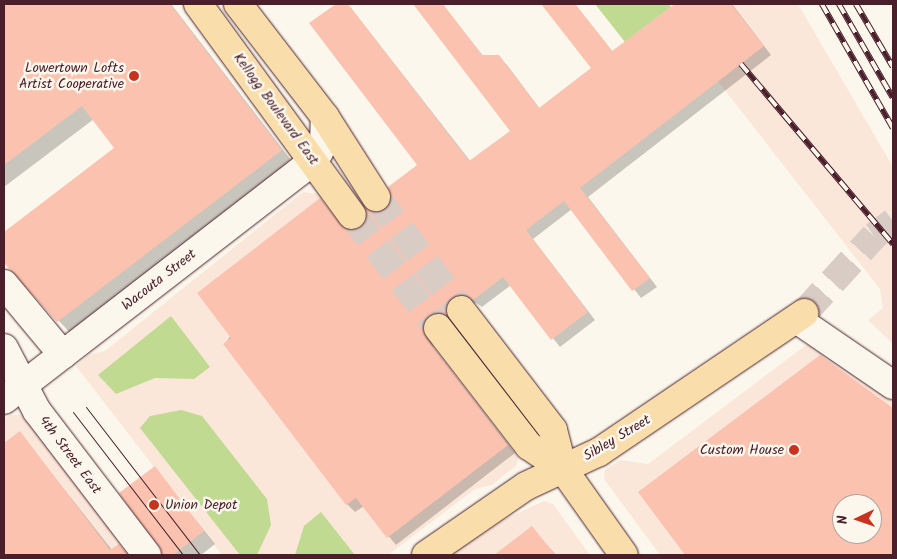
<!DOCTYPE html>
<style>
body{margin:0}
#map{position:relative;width:897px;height:559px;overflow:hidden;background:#fbf7ec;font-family:Kalam,sans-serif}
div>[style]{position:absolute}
.built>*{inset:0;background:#fbe7da}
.green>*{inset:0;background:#c1da91}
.shadow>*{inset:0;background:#0003}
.building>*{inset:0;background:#fbc3af}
.major-tunnel>*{height:28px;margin-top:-14px;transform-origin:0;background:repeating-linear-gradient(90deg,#d8ccc5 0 28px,transparent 0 42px)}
.roads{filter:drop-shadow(0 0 1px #4a1f2b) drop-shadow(0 0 1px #4a1f2b)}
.minor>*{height:28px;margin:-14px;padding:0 14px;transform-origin:14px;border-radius:14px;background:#fbf7ec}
.major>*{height:28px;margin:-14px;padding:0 14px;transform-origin:14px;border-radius:14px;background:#f9deab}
.tram>*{height:1px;margin:-0.5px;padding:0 0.5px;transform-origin:0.5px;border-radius:0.5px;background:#4a1f2b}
.rail>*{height:5.5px;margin-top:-2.75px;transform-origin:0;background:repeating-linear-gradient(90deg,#fbf7ec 0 11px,#4a1f2b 0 22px);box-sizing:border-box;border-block:1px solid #4a1f2b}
.dots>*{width:14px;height:14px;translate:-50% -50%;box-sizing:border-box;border:2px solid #fbf7ec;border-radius:50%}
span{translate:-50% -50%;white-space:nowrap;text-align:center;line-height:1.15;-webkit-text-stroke:5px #fbf7ec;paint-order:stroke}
.poi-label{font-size:14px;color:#4a1f2b}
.right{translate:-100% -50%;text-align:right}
.left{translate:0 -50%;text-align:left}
.street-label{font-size:14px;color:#4a1f2b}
.frame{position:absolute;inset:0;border:5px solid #4a1f2b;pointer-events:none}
.north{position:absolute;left:832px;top:494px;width:50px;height:50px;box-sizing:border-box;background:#fbf7ec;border:1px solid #b4a19f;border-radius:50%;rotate:267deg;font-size:14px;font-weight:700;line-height:20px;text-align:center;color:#4a1f2b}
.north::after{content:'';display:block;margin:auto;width:18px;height:22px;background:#c8321e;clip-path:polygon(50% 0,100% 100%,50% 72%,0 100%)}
</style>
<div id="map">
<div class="built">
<i style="clip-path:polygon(668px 4px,798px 4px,893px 167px,893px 344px,868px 320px,883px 308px,880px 289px,664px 12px,670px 7px)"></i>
<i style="clip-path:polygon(303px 192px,319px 194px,518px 458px,517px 465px,492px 485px,475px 489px,388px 555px,222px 555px,76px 366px,90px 354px,105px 351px)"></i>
<i style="clip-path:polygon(evenodd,815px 344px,893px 399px,893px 555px,660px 555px,604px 479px,605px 470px,620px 460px,648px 464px,806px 345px,815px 344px,842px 504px,872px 504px,872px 534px,842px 534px,842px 504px)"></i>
<i style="clip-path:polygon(10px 415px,25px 415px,132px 555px,4px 555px,4px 419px)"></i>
<i style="clip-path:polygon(544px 501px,553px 504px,590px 555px,451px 555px,484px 529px)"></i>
</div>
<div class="green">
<i style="clip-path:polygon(595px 4px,668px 4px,671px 7px,625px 42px)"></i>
<i style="clip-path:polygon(171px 316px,210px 367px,194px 379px,155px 378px,116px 394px,98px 375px)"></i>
<i style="clip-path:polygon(181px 410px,202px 416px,267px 499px,271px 525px,257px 555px,240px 555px,140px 428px,150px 416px)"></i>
<i style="clip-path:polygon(321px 512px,355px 555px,295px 555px,304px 526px)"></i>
</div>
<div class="shadow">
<i style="clip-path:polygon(4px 4px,171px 4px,294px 164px,71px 334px,4px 261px,4px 233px,116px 148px,94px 119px,4px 187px)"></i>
<i style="clip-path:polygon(338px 4px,351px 8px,471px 162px,512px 131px,414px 4px,439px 4px,445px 8px,484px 57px,498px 56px,507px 65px,540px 109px,593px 69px,543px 4px,575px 4px,613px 52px,676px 4px,732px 4px,771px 55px,588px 197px,657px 287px,641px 298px,572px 209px,533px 239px,595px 320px,560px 347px,511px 285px,482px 307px,476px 303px,460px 305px,455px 323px,444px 320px,431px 331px,433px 347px,515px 453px,396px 545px,364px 506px,355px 512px,347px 504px,225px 344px,320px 200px,346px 230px,361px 229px,386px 211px,419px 165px,311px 24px)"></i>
<i style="clip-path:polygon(evenodd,820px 357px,893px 410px,893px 555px,687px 555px,640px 493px,820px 357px,842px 504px,872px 504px,872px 534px,842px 534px,842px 504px)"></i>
<i style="clip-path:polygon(20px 433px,112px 550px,118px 545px,129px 555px,4px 555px,4px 445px)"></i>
<i style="clip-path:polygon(154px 468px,215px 544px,201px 555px,163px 555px)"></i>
<i style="clip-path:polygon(532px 528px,556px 555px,496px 555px)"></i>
</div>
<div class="building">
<i style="clip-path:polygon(4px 4px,170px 4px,282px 150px,57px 322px,4px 263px,4px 232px,114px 148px,82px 106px,4px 165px)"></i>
<i style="clip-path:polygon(336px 4px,348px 4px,469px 161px,510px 131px,413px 4px,443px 4px,482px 55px,499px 55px,539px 108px,591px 68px,541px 4px,575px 4px,612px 51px,675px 4px,731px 4px,764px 46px,580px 188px,650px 278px,632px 291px,564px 201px,526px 230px,588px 312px,551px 340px,503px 277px,473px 300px,467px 295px,452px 297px,447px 316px,428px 316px,423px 330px,426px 338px,508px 445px,387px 538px,356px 498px,346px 505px,223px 344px,231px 338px,197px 293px,320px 198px,345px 229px,361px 228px,366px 221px,366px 208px,376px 213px,385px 210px,392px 197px,388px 187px,417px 165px,309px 23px)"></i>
<i style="clip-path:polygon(evenodd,820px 355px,893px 408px,893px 555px,685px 555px,638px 492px,820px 355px,842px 504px,872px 504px,872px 534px,842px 534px,842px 504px)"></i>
<i style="clip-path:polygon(20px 431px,110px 550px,119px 544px,128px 555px,4px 555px,4px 443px)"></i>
<i style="clip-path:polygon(155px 466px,204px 531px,173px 555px,162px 555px,119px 493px)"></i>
<i style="clip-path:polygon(532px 526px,555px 555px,494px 555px)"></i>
</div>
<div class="major-tunnel">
<i style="left:376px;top:197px;width:141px;rotate:53deg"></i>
<i style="left:352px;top:215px;width:142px;rotate:52.7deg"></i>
<i style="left:804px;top:313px;width:104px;rotate:-47.7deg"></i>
<i style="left:874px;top:236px;width:24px;rotate:-36deg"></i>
</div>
<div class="roads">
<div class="minor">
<i style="left:4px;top:284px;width:92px;rotate:50.3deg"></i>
<i style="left:798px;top:320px;width:115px;rotate:34.4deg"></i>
<i style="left:4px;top:348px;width:71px;rotate:62.4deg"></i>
<i style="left:37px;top:411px;width:181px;rotate:52.6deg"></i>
<i style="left:4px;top:400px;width:393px;rotate:-37.7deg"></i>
<i style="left:315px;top:160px;width:20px;rotate:-63deg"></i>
<i style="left:324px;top:142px;width:25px;rotate:-88deg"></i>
</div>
<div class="major">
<i style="left:198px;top:4px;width:261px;rotate:53.9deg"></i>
<i style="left:238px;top:4px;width:143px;rotate:52.4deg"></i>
<i style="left:325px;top:117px;width:95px;rotate:57.5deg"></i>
<i style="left:461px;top:310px;width:151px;rotate:52.5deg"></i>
<i style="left:553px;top:430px;width:40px;rotate:75.6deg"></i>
<i style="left:563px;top:469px;width:105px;rotate:54.7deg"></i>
<i style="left:438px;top:328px;width:149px;rotate:52.4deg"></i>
<i style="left:529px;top:446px;width:41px;rotate:34.1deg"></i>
<i style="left:426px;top:555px;width:121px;rotate:-34.6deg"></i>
<i style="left:526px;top:486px;width:81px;rotate:-25deg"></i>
<i style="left:599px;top:452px;width:248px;rotate:-34.1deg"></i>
</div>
</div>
<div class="tram">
<i style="left:86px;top:407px;width:187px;rotate:52.4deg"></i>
<i style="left:73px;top:412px;width:180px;rotate:52.4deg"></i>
</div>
<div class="rail">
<i style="left:822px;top:4px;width:143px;rotate:60.2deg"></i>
<i style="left:839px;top:4px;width:108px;rotate:60.1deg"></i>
<i style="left:856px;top:4px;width:73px;rotate:59.6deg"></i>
<i style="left:741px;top:64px;width:236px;rotate:49.8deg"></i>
</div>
<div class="dots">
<i style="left:134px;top:76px;background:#c8321e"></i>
<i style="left:794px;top:450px;background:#c8321e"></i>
<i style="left:154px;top:505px;background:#c8321e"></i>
</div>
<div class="poi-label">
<span class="right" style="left:124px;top:76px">Lowertown Lofts<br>Artist Cooperative</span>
<span class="right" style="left:784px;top:450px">Custom House</span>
<span class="left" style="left:165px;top:505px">Union Depot</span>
</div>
<div class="street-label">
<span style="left:276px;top:109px;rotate:54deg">Kellogg Boulevard East</span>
<span style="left:159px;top:280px;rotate:-38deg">Wacouta Street</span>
<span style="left:617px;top:438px;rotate:-31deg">Sibley Street</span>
<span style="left:70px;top:455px;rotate:53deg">4th Street East</span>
</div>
<div class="frame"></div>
<div class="north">N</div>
</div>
